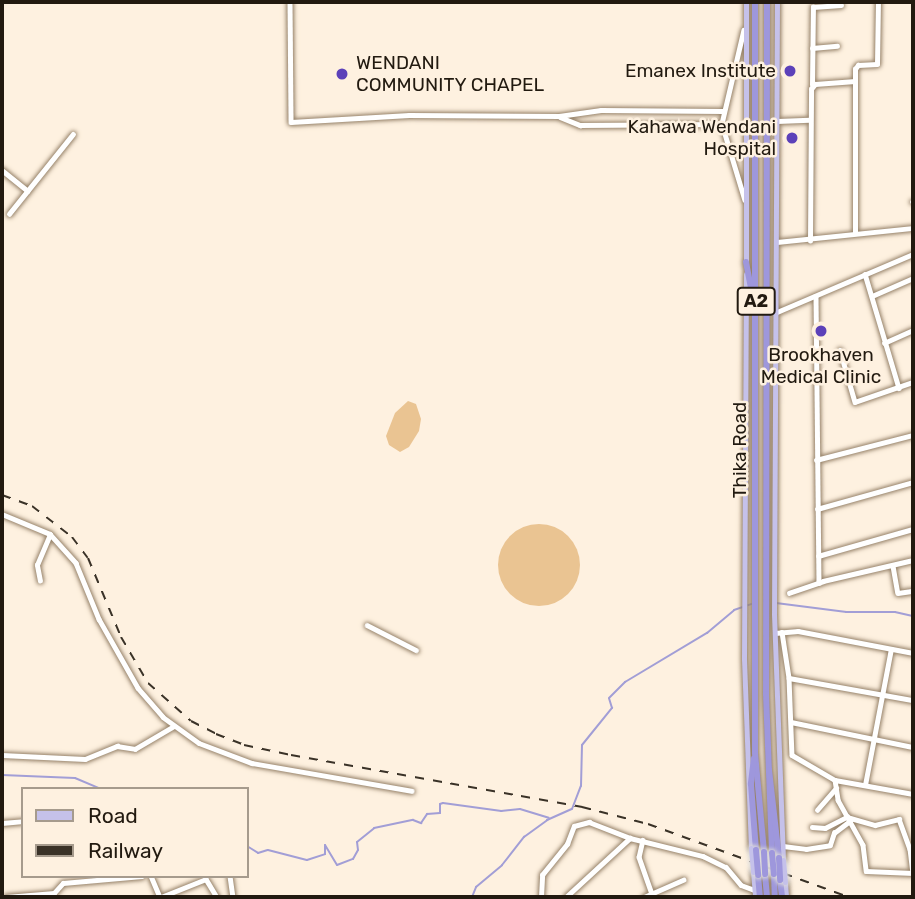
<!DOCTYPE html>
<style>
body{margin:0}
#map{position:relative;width:915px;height:899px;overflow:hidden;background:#fef1e0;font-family:Rubik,sans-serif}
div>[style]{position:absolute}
.green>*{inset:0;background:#eac492}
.round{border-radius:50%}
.stream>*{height:2px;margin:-1px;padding:0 1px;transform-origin:1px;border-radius:1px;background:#a29ed6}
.roads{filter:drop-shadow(0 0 2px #968269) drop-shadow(0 0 2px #968269)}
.minor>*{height:4.5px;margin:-2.25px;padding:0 2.25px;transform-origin:2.25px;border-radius:2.25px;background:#fff}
.major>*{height:5px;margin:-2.5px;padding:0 2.5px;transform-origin:2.5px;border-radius:2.5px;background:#c5c1ea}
.highway>*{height:6px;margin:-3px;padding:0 3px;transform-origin:3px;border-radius:3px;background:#9e97dc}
.rail>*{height:2px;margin-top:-1px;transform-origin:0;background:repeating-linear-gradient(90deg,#3a3227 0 9px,transparent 0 18px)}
.bridges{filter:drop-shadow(0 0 2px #dcdad9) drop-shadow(0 0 2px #dcdad9)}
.major-bridge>*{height:5px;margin:-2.5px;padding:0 2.5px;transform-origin:2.5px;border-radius:2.5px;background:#c5c1ea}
.highway-bridge>*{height:6px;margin:-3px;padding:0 3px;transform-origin:3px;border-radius:3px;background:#9e97dc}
.dots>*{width:19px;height:19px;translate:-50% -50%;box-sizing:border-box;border:4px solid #fef1e0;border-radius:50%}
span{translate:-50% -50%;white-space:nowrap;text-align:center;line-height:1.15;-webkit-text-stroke:5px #fef1e0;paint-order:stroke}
.shield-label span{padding:2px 5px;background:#fef1e0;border:2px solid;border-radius:5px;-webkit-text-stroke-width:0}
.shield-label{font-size:18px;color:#221a10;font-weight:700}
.poi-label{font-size:19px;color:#221a10}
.left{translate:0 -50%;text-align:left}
.right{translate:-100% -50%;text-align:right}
.street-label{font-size:19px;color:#221a10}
.frame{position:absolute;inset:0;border:4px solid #221a10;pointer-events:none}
.legend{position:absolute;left:21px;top:787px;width:228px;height:91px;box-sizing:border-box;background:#fef1e0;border:2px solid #a69b8d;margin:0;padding:9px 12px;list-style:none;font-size:21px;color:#221a10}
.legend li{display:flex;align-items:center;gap:14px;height:35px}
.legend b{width:35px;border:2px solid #a69b8d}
</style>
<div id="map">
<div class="green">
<i style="clip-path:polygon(408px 401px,416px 404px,421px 419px,419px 431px,409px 447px,400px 452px,389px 445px,386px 436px,395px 413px)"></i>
<i class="round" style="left:498px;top:524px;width:82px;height:82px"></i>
</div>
<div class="stream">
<i style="left:776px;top:603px;width:71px;rotate:7.3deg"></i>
<i style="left:846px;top:612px;width:49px"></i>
<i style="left:895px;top:612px;width:18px;rotate:13deg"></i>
<i style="left:2px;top:775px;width:73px;rotate:2.4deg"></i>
<i style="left:75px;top:778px;width:28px;rotate:23deg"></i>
<i style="left:247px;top:846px;width:13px;rotate:32deg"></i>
<i style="left:258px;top:853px;width:10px;rotate:-17deg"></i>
<i style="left:268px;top:850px;width:40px;rotate:14.4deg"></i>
<i style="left:307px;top:860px;width:19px;rotate:-18deg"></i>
<i style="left:325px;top:854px;width:9px;rotate:-90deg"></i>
<i style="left:325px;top:845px;width:23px;rotate:59deg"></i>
<i style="left:337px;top:865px;width:17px;rotate:-21deg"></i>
<i style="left:353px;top:859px;width:10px;rotate:-61deg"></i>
<i style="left:358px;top:850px;width:8px;rotate:-97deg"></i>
<i style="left:357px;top:842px;width:22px;rotate:-39deg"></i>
<i style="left:374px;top:828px;width:40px;rotate:-12deg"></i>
<i style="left:413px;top:820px;width:9px;rotate:21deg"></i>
<i style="left:421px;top:823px;width:11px;rotate:-56deg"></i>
<i style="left:427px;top:814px;width:13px;rotate:-4deg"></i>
<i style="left:440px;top:813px;width:9px;rotate:-90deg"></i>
<i style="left:440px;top:804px;width:3px;rotate:-18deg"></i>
<i style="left:443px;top:803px;width:59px;rotate:7.9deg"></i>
<i style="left:501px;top:811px;width:19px;rotate:-6deg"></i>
<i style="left:520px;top:809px;width:30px;rotate:17deg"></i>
<i style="left:457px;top:897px;width:13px"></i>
<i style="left:472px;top:897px;width:11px;rotate:-68deg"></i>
<i style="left:476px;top:887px;width:34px;rotate:-40deg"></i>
<i style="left:502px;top:865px;width:36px;rotate:-52deg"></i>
<i style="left:524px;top:837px;width:29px;rotate:-36deg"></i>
<i style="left:547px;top:820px;width:27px;rotate:-24deg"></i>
<i style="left:572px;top:809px;width:25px;rotate:-69deg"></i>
<i style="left:581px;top:786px;width:41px;rotate:-88.6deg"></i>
<i style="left:582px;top:745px;width:48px;rotate:-51deg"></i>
<i style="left:612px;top:708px;width:10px;rotate:-107deg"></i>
<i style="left:609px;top:698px;width:23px;rotate:-45deg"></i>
<i style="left:625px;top:682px;width:96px;rotate:-30.9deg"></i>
<i style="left:707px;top:633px;width:35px;rotate:-40deg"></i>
<i style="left:734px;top:610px;width:18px;rotate:-19deg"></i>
</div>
<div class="roads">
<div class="minor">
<i style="left:290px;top:2px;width:120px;rotate:89.5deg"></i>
<i style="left:291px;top:122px;width:118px;rotate:-3.4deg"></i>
<i style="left:409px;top:115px;width:150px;rotate:0.4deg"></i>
<i style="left:559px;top:116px;width:42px;rotate:-8.1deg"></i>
<i style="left:601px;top:110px;width:122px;rotate:0.5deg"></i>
<i style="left:744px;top:30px;width:97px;rotate:103.2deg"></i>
<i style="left:722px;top:124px;width:79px;rotate:73.2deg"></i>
<i style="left:812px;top:48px;width:25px;rotate:-5deg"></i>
<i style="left:812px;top:85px;width:78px;rotate:-89.3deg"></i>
<i style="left:813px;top:7px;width:28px;rotate:-4deg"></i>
<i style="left:560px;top:117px;width:22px;rotate:22deg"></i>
<i style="left:580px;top:125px;width:142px;rotate:-0.4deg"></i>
<i style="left:777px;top:121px;width:32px;rotate:-2deg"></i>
<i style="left:2px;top:170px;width:33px;rotate:39deg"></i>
<i style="left:912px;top:202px;width:1px"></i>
<i style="left:9px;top:214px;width:102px;rotate:-51.3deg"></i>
<i style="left:855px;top:232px;width:163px;rotate:-90deg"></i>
<i style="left:855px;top:69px;width:5px;rotate:-53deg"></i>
<i style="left:858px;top:65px;width:19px;rotate:-3deg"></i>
<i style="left:877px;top:64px;width:62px;rotate:-89.1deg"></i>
<i style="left:810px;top:241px;width:152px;rotate:-89.6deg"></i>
<i style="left:811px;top:89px;width:6px;rotate:-51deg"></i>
<i style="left:815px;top:84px;width:40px;rotate:-4.3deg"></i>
<i style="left:777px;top:242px;width:137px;rotate:-5.9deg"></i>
<i style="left:865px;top:274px;width:119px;rotate:73.4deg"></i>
<i style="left:816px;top:296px;width:287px;rotate:89.4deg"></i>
<i style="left:872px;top:296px;width:45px;rotate:-23.7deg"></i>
<i style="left:777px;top:312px;width:148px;rotate:-23.1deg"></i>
<i style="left:884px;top:343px;width:32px;rotate:-24deg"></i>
<i style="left:840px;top:350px;width:54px;rotate:73.9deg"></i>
<i style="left:855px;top:402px;width:61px;rotate:-19deg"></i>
<i style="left:816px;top:460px;width:100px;rotate:-14.5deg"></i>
<i style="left:817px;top:509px;width:100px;rotate:-15.7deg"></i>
<i style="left:2px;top:514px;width:52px;rotate:22.6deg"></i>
<i style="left:50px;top:534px;width:39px;rotate:48deg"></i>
<i style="left:76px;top:563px;width:61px;rotate:67.7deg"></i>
<i style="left:99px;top:619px;width:79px;rotate:60.5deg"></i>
<i style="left:138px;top:688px;width:38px;rotate:49deg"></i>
<i style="left:163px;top:717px;width:44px;rotate:35.8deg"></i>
<i style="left:199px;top:743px;width:57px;rotate:20.7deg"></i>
<i style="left:252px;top:763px;width:162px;rotate:9.9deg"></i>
<i style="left:818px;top:556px;width:99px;rotate:-15.9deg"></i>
<i style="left:893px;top:566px;width:27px;rotate:80deg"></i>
<i style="left:898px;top:593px;width:15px;rotate:-8deg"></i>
<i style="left:40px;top:581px;width:16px;rotate:-101deg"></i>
<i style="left:37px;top:565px;width:33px;rotate:-67deg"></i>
<i style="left:789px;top:593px;width:36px;rotate:-19deg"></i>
<i style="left:823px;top:581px;width:92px;rotate:-13.1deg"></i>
<i style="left:367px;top:625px;width:55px;rotate:27deg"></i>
<i style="left:782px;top:632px;width:47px;rotate:81.3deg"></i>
<i style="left:789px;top:678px;width:77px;rotate:87.8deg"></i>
<i style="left:792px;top:755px;width:50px;rotate:30.2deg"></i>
<i style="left:835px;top:780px;width:79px;rotate:10.2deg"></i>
<i style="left:775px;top:633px;width:23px;rotate:-5deg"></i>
<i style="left:798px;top:631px;width:117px;rotate:10.8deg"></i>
<i style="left:789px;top:678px;width:126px;rotate:10.1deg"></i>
<i style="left:791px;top:722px;width:125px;rotate:11.6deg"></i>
<i style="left:2px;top:755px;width:83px;rotate:2.8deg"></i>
<i style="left:85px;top:759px;width:35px;rotate:-22deg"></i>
<i style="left:117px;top:746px;width:18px;rotate:9deg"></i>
<i style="left:135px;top:749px;width:45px;rotate:-30.5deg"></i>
<i style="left:835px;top:780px;width:20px;rotate:81deg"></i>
<i style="left:838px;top:800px;width:51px;rotate:60.9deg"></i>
<i style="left:863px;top:845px;width:26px;rotate:83deg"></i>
<i style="left:866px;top:871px;width:47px;rotate:2.4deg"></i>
<i style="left:865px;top:785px;width:138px;rotate:-79.2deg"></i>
<i style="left:817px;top:810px;width:29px;rotate:-49deg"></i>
<i style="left:2px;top:823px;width:21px;rotate:-5deg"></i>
<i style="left:812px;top:827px;width:13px;rotate:4deg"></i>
<i style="left:825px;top:828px;width:25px;rotate:-27deg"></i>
<i style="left:847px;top:817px;width:29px;rotate:16deg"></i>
<i style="left:875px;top:825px;width:25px;rotate:-14deg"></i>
<i style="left:899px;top:819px;width:32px;rotate:70deg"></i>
<i style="left:910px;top:849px;width:24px;rotate:83deg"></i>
<i style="left:643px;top:840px;width:17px;rotate:103deg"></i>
<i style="left:639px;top:857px;width:42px;rotate:70.7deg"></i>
<i style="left:783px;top:846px;width:23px;rotate:7deg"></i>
<i style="left:806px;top:849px;width:24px;rotate:-9deg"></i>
<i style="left:830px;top:845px;width:13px;rotate:-72deg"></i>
<i style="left:834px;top:833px;width:20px;rotate:-37deg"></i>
<i style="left:151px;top:876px;width:23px;rotate:67deg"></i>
<i style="left:230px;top:876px;width:21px;rotate:82deg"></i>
<i style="left:54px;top:893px;width:13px;rotate:-48deg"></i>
<i style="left:63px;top:883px;width:79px;rotate:-5.1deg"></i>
<i style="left:6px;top:897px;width:48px;rotate:-4.8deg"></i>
<i style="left:161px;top:897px;width:48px;rotate:-21.8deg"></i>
<i style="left:206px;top:879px;width:21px;rotate:59deg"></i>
<i style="left:541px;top:897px;width:22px;rotate:-87deg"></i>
<i style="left:542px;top:875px;width:40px;rotate:-51deg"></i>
<i style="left:567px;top:844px;width:19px;rotate:-69deg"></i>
<i style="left:574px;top:826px;width:16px;rotate:-15deg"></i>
<i style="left:589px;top:822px;width:44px;rotate:21.3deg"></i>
<i style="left:566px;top:897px;width:87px;rotate:-42.7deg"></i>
<i style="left:630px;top:838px;width:75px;rotate:13.9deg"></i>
<i style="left:703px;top:856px;width:25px;rotate:26deg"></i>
<i style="left:726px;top:867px;width:23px;rotate:50deg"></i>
<i style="left:741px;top:885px;width:15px;rotate:20deg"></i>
<i style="left:644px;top:897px;width:43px;rotate:-23.6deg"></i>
</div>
<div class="major">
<i style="left:777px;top:2px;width:612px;rotate:90.28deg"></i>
<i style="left:774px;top:614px;width:246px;rotate:87.9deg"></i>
<i style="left:746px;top:265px;width:263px;rotate:-90deg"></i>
<i style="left:746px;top:274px;width:385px;rotate:90.3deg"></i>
<i style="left:744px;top:659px;width:189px;rotate:87.9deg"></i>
<i style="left:753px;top:872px;width:25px;rotate:85deg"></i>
<i style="left:785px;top:882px;width:15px;rotate:86deg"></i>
</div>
<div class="highway">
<i style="left:755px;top:2px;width:751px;rotate:90deg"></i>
<i style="left:755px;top:753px;width:99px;rotate:84.8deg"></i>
<i style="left:767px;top:2px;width:692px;rotate:90.08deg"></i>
<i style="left:766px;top:694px;width:159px;rotate:87.8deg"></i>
<i style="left:746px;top:262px;width:43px;rotate:79.2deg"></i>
<i style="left:754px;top:758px;width:26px;rotate:97deg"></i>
<i style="left:751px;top:784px;width:66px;rotate:85.7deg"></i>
<i style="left:769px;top:770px;width:89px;rotate:83.5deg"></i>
<i style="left:765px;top:874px;width:23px;rotate:85deg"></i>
<i style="left:774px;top:874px;width:23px;rotate:88deg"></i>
<i style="left:758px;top:875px;width:22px;rotate:85deg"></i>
<i style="left:780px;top:880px;width:17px;rotate:83deg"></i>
</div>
</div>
<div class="rail">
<i style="left:2px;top:495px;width:32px;rotate:20deg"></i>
<i style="left:32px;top:506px;width:51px;rotate:37.8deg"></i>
<i style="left:72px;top:537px;width:26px;rotate:53deg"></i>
<i style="left:88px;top:558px;width:86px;rotate:67.3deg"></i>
<i style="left:121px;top:637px;width:53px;rotate:59.6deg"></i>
<i style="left:148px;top:683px;width:57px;rotate:41.5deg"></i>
<i style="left:191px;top:721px;width:28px;rotate:27deg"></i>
<i style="left:216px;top:734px;width:30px;rotate:21deg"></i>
<i style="left:244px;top:745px;width:48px;rotate:12deg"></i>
<i style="left:291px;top:755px;width:296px;rotate:10.1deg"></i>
<i style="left:582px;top:807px;width:68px;rotate:14.4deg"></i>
<i style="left:648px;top:824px;width:214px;rotate:20deg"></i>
</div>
<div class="bridges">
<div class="major-bridge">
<i style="left:751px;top:848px;width:24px;rotate:85deg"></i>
<i style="left:783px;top:860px;width:22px;rotate:85deg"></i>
</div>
<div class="highway-bridge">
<i style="left:756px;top:850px;width:25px;rotate:85deg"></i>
<i style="left:764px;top:852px;width:22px;rotate:87deg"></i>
<i style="left:772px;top:853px;width:21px;rotate:85deg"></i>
<i style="left:779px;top:858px;width:22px;rotate:87deg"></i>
</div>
</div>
<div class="dots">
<i style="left:790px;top:71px;background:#5c41b9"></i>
<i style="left:342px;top:74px;background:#5c41b9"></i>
<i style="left:792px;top:138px;background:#5c41b9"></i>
<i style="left:821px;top:331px;background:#5c41b9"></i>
</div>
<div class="shield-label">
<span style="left:756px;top:301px">A2</span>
</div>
<div class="poi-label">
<span class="left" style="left:356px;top:74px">WENDANI<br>COMMUNITY CHAPEL</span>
<span class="right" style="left:776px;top:71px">Emanex Institute</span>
<span class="right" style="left:776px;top:138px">Kahawa Wendani<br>Hospital</span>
<span style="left:821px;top:366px">Brookhaven<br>Medical Clinic</span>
</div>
<div class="street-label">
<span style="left:740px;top:450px;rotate:-90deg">Thika Road</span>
</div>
<div class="frame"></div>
<ul class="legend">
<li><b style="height:9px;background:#c5c1ea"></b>Road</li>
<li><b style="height:9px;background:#3a3227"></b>Railway</li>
</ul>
</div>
